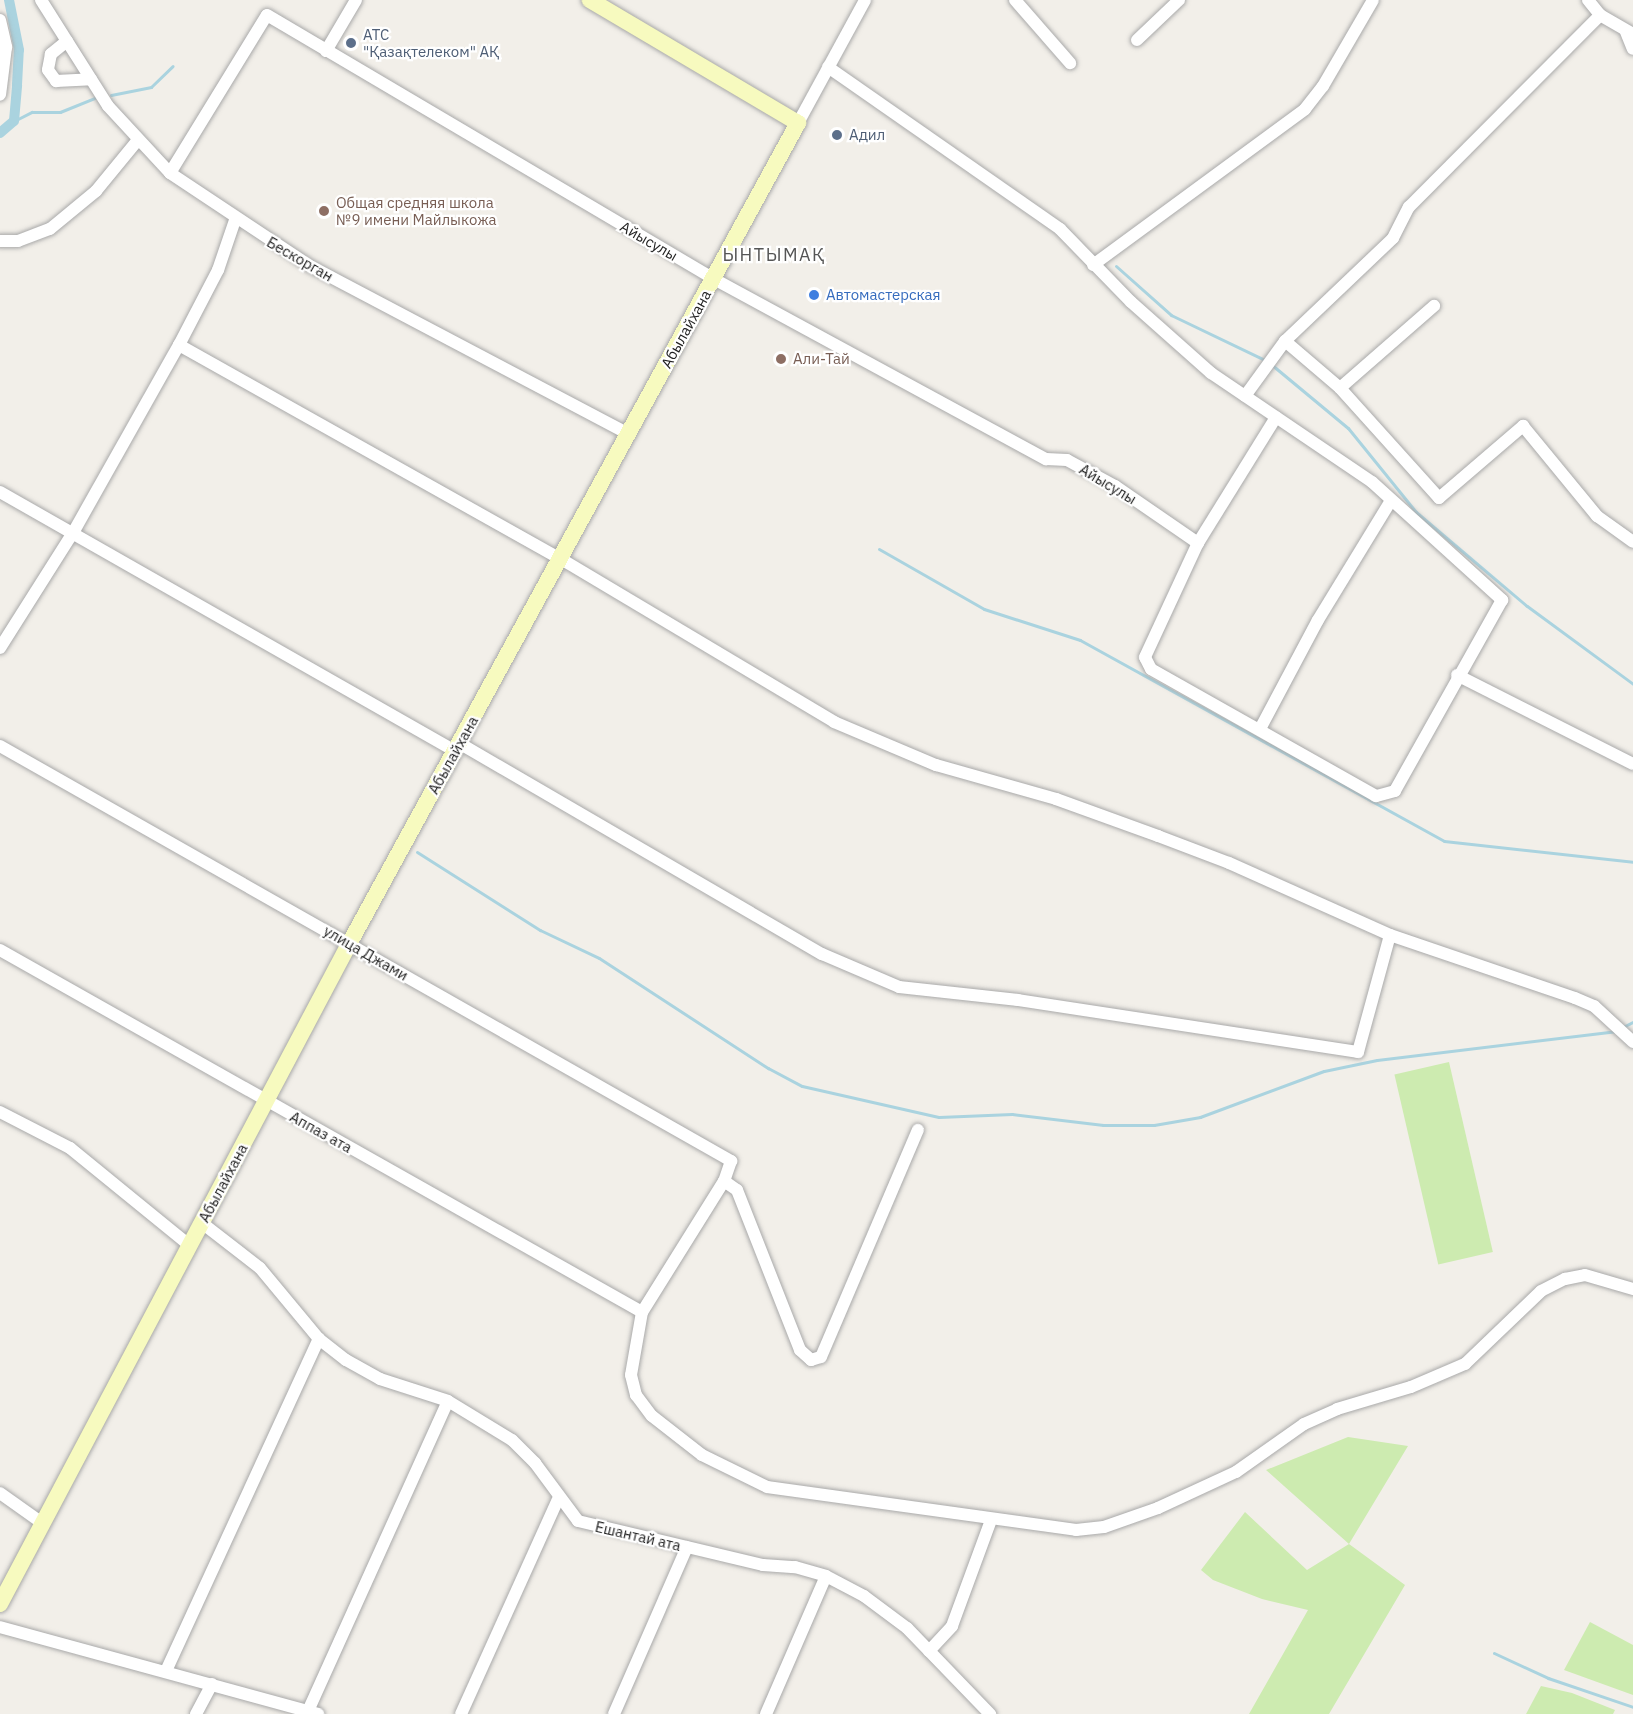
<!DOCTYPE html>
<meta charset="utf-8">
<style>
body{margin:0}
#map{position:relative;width:1633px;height:1714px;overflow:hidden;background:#f2efe9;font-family:"IBM Plex Sans",sans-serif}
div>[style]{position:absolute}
.grass>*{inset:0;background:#cdebb0;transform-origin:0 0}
.stream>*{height:3px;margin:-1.5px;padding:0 1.5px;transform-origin:1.5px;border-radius:1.5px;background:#aad3df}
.canal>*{height:10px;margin:-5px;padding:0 5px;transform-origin:5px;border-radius:5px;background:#aad3df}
.roads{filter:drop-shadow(0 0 2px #a9a9a9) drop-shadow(0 0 2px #a9a9a9)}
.street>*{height:12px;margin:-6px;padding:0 6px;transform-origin:6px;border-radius:6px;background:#fff}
.secondary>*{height:16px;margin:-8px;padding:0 8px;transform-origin:8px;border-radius:8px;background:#f7fabf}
.dots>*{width:16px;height:16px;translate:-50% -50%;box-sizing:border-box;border:3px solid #fff;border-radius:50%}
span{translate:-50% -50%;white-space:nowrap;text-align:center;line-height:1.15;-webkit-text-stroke:4.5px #fff;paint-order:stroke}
.service-label{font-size:15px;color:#4e5e75}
.left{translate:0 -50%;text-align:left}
.education-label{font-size:15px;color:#785e54}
.street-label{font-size:15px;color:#222}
.shop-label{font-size:15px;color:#366cbe}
.quarter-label{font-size:18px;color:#555;letter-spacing:1.5px}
</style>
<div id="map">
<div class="grass">
<i style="left:1449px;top:1062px;width:195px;height:56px;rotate:77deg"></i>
<i style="clip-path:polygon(1348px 1437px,1408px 1446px,1349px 1544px,1405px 1585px,1329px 1714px,1249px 1714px,1308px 1610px,1262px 1599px,1213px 1580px,1201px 1570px,1245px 1512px,1307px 1570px,1349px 1544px,1266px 1470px)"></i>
<i style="clip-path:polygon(1590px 1622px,1633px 1645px,1633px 1695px,1564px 1670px)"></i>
<i style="clip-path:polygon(1541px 1686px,1572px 1693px,1615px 1710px,1613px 1714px,1526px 1714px)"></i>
</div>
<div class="stream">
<i style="left:111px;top:95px;width:41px;rotate:-11.3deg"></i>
<i style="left:151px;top:87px;width:30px;rotate:-44deg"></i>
<i style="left:14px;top:121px;width:20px;rotate:-27deg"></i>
<i style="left:32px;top:112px;width:28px"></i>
<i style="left:60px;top:112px;width:37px;rotate:-22deg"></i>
<i style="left:1116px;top:266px;width:74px;rotate:41.7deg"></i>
<i style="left:1171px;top:315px;width:106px;rotate:25.6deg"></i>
<i style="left:1272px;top:365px;width:99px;rotate:39.7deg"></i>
<i style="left:1348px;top:428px;width:108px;rotate:51deg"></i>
<i style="left:1416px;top:512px;width:145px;rotate:40.3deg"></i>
<i style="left:1527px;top:606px;width:132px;rotate:36.3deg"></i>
<i style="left:879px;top:549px;width:121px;rotate:29.7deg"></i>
<i style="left:984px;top:609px;width:101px;rotate:17.9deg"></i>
<i style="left:1080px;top:640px;width:416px;rotate:28.9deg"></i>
<i style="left:1444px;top:841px;width:190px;rotate:6.3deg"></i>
<i style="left:417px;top:852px;width:146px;rotate:32.4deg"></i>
<i style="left:540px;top:930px;width:65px;rotate:25.4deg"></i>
<i style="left:599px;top:958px;width:202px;rotate:33.1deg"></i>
<i style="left:768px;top:1068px;width:38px;rotate:28deg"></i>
<i style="left:802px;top:1086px;width:140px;rotate:12.8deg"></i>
<i style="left:939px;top:1117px;width:73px;rotate:-2.4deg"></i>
<i style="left:1012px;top:1114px;width:92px;rotate:6.9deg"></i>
<i style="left:1103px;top:1125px;width:51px"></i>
<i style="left:1154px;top:1125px;width:47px;rotate:-9.9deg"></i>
<i style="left:1200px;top:1117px;width:132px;rotate:-20.4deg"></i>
<i style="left:1324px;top:1071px;width:54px;rotate:-11.7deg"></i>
<i style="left:1377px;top:1060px;width:240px;rotate:-6.9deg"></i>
<i style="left:1621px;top:1028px;width:13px;rotate:-27deg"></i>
<i style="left:1494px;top:1653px;width:60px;rotate:24.8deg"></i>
<i style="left:1548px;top:1678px;width:90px;rotate:18.8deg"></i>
</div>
<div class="canal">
<i style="left:0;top:133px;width:18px;rotate:-41deg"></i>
<i style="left:14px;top:121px;width:36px;rotate:-85deg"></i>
<i style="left:17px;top:85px;width:35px;rotate:-87deg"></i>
<i style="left:19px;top:50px;width:51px;rotate:-101.3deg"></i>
</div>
<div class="roads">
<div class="street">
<i style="left:41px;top:0;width:125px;rotate:57.7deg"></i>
<i style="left:108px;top:106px;width:91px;rotate:47.2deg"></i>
<i style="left:170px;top:173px;width:168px;rotate:33.6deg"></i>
<i style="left:310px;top:266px;width:361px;rotate:27.8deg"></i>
<i style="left:1015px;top:0;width:84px;rotate:48.9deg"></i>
<i style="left:1588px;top:0;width:19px;rotate:51deg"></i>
<i style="left:1600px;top:15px;width:38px;rotate:30deg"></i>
<i style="left:0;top:20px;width:28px;rotate:77deg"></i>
<i style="left:6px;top:47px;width:48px;rotate:97.1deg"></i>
<i style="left:1626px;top:32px;width:18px;rotate:68deg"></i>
<i style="left:1137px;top:40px;width:58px;rotate:-43.6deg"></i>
<i style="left:67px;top:41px;width:21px;rotate:141deg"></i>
<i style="left:51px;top:54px;width:16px;rotate:101deg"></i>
<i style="left:48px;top:70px;width:14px;rotate:54deg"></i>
<i style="left:56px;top:81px;width:35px;rotate:-3deg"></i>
<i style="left:326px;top:51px;width:59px;rotate:-59.5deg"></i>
<i style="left:828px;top:67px;width:283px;rotate:34.9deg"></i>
<i style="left:1060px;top:229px;width:102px;rotate:45.8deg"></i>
<i style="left:1131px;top:302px;width:107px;rotate:41.6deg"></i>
<i style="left:1211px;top:373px;width:194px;rotate:34.1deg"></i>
<i style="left:1372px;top:482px;width:176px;rotate:42.2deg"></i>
<i style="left:1502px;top:600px;width:219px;rotate:119.3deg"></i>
<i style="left:1395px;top:791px;width:20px;rotate:165deg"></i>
<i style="left:1376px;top:796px;width:258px;rotate:-150.6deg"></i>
<i style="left:1151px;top:669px;width:13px;rotate:-117deg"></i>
<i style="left:1145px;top:657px;width:126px;rotate:-65.1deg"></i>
<i style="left:1198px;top:543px;width:148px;rotate:-58.2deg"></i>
<i style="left:798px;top:123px;width:140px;rotate:-61.4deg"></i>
<i style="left:170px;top:173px;width:185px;rotate:-58.5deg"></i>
<i style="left:267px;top:15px;width:519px;rotate:30.57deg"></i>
<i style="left:714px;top:279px;width:378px;rotate:28.5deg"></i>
<i style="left:1046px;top:459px;width:21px;rotate:3deg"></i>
<i style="left:1067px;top:460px;width:55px;rotate:28.4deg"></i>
<i style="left:1115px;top:486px;width:101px;rotate:34.5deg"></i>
<i style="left:0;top:241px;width:18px"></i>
<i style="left:18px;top:241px;width:34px;rotate:-21deg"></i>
<i style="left:50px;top:229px;width:60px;rotate:-39.6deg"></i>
<i style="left:96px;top:191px;width:65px;rotate:-50.6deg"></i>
<i style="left:1093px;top:265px;width:263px;rotate:-36.3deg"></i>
<i style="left:1305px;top:109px;width:29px;rotate:-52deg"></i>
<i style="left:1323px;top:86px;width:99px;rotate:-59.8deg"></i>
<i style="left:1285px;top:341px;width:149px;rotate:-43.6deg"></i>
<i style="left:1393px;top:238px;width:35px;rotate:-63deg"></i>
<i style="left:1409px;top:207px;width:271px;rotate:-45.1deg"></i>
<i style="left:179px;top:345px;width:438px;rotate:29.3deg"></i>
<i style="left:561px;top:559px;width:318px;rotate:30.8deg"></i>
<i style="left:834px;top:722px;width:111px;rotate:22.9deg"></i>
<i style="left:936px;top:765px;width:125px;rotate:15.8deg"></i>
<i style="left:1056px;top:799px;width:109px;rotate:19.9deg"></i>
<i style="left:1158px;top:836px;width:76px;rotate:20.8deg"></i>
<i style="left:1229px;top:863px;width:176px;rotate:24.1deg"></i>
<i style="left:1390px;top:935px;width:195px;rotate:18.8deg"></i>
<i style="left:1575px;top:998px;width:21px;rotate:23deg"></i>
<i style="left:1594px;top:1006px;width:53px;rotate:42.7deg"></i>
<i style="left:1340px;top:388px;width:125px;rotate:-41.1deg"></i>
<i style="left:1245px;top:396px;width:68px;rotate:-54deg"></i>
<i style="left:1285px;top:341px;width:72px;rotate:40.5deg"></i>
<i style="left:1340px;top:388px;width:148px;rotate:48deg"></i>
<i style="left:1439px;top:498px;width:111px;rotate:-40.6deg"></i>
<i style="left:1523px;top:426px;width:117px;rotate:50.6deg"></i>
<i style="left:1597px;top:516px;width:44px;rotate:35.8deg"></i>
<i style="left:0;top:492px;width:524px;rotate:29.65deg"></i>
<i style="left:0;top:648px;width:138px;rotate:-57.7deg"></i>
<i style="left:74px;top:531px;width:214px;rotate:-60.6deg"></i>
<i style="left:179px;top:345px;width:85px;rotate:-62.5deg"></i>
<i style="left:218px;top:270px;width:53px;rotate:-71.2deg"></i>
<i style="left:1457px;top:675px;width:197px;rotate:26.8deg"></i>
<i style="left:1260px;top:729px;width:123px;rotate:-62deg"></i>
<i style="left:1318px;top:620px;width:138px;rotate:-58.6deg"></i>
<i style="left:459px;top:743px;width:420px;rotate:30.2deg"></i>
<i style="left:822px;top:954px;width:84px;rotate:23.2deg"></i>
<i style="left:899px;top:987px;width:120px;rotate:6.2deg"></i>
<i style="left:1018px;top:1000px;width:344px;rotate:8.7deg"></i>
<i style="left:1358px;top:1052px;width:121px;rotate:-74.7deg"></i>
<i style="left:0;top:746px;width:841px;rotate:29.58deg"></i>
<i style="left:731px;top:1161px;width:21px;rotate:109deg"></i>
<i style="left:724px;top:1181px;width:155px;rotate:122deg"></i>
<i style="left:642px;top:1312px;width:64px;rotate:99.9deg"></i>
<i style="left:631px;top:1375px;width:21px;rotate:76deg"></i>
<i style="left:636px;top:1395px;width:26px;rotate:53deg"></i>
<i style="left:652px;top:1416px;width:63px;rotate:38deg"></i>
<i style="left:702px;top:1455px;width:72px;rotate:26.2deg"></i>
<i style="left:767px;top:1487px;width:312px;rotate:7.9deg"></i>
<i style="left:1076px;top:1530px;width:28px;rotate:-6deg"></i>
<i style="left:1104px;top:1527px;width:57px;rotate:-19.4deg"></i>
<i style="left:1158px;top:1508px;width:86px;rotate:-24.8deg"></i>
<i style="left:1236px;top:1472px;width:83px;rotate:-35.2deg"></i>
<i style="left:1304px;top:1424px;width:36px;rotate:-24deg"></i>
<i style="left:1337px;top:1409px;width:77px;rotate:-16.6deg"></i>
<i style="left:1411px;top:1387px;width:59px;rotate:-23.1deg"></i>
<i style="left:1465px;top:1364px;width:105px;rotate:-43.8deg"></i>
<i style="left:1541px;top:1291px;width:27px;rotate:-27deg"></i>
<i style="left:1565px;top:1279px;width:20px;rotate:-11deg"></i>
<i style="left:1585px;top:1275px;width:50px;rotate:16.3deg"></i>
<i style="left:0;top:950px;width:737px;rotate:29.42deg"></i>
<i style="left:0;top:1112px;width:79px;rotate:27.2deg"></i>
<i style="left:70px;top:1148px;width:155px;rotate:39.2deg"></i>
<i style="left:724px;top:1181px;width:16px;rotate:35deg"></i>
<i style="left:737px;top:1190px;width:172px;rotate:68.5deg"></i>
<i style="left:800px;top:1350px;width:15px;rotate:42deg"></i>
<i style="left:811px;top:1360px;width:10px;rotate:-17deg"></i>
<i style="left:821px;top:1357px;width:247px;rotate:-66.9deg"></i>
<i style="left:202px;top:1223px;width:73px;rotate:37.8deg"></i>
<i style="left:260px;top:1268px;width:92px;rotate:50.3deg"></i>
<i style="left:319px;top:1339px;width:34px;rotate:38deg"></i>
<i style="left:346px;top:1360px;width:39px;rotate:29deg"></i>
<i style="left:380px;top:1379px;width:71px;rotate:17.9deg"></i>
<i style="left:448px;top:1401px;width:75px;rotate:31.4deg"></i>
<i style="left:512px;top:1440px;width:33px;rotate:45deg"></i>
<i style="left:535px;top:1463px;width:72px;rotate:53.4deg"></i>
<i style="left:578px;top:1521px;width:190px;rotate:13.4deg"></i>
<i style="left:763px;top:1565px;width:32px;rotate:4deg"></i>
<i style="left:795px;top:1567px;width:32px;rotate:16deg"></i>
<i style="left:826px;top:1576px;width:43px;rotate:27.8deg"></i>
<i style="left:864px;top:1596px;width:54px;rotate:36.7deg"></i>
<i style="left:907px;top:1628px;width:120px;rotate:46deg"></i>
<i style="left:0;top:1493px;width:52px;rotate:35.5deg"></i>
<i style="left:0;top:1627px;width:330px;rotate:15.3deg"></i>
<i style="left:929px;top:1651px;width:34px;rotate:-47deg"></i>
<i style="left:952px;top:1626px;width:113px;rotate:-69.8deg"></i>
<i style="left:166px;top:1671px;width:366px;rotate:-65.3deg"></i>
<i style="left:308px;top:1711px;width:340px;rotate:-65.7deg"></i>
<i style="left:196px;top:1714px;width:34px;rotate:-62deg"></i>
<i style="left:461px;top:1714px;width:236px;rotate:-65.7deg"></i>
<i style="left:614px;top:1714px;width:182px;rotate:-66.4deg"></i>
<i style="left:766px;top:1714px;width:150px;rotate:-66.5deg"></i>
</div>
<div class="secondary">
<i style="left:0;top:1604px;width:747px;rotate:-62.13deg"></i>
<i style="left:349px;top:944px;width:936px;rotate:-61.33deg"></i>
<i style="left:798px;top:123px;width:242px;rotate:-149.4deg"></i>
</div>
</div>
<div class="dots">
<i style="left:351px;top:43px;background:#5c6f8a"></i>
<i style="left:837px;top:135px;background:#5c6f8a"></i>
<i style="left:324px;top:211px;background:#8d6e63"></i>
<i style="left:814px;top:295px;background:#3f7fe0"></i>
<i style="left:781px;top:359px;background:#8d6e63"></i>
</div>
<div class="service-label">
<span class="left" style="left:363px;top:43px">АТС<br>"Қазақтелеком" АҚ</span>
<span class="left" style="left:849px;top:135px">Адил</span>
</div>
<div class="education-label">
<span class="left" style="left:336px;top:211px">Общая средняя школа<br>№9 имени Майлыкожа</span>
<span class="left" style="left:793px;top:359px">Али-Тай</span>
</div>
<div class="street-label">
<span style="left:649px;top:241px;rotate:30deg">Айысулы</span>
<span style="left:300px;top:259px;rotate:30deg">Бескорган</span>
<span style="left:686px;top:329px;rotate:-61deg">Абылайхана</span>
<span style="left:1108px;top:484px;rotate:31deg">Айысулы</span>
<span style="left:453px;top:755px;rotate:-61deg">Абылайхана</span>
<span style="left:366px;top:953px;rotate:30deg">улица Джами</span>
<span style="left:321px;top:1132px;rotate:29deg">Аппаз ата</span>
<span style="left:223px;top:1183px;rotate:-62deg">Абылайхана</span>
<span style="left:638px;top:1536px;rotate:13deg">Ешантай ата</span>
</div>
<div class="shop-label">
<span class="left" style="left:826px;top:295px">Автомастерская</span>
</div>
<div class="quarter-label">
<span style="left:774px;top:255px">ЫНТЫМАҚ</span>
</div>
</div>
